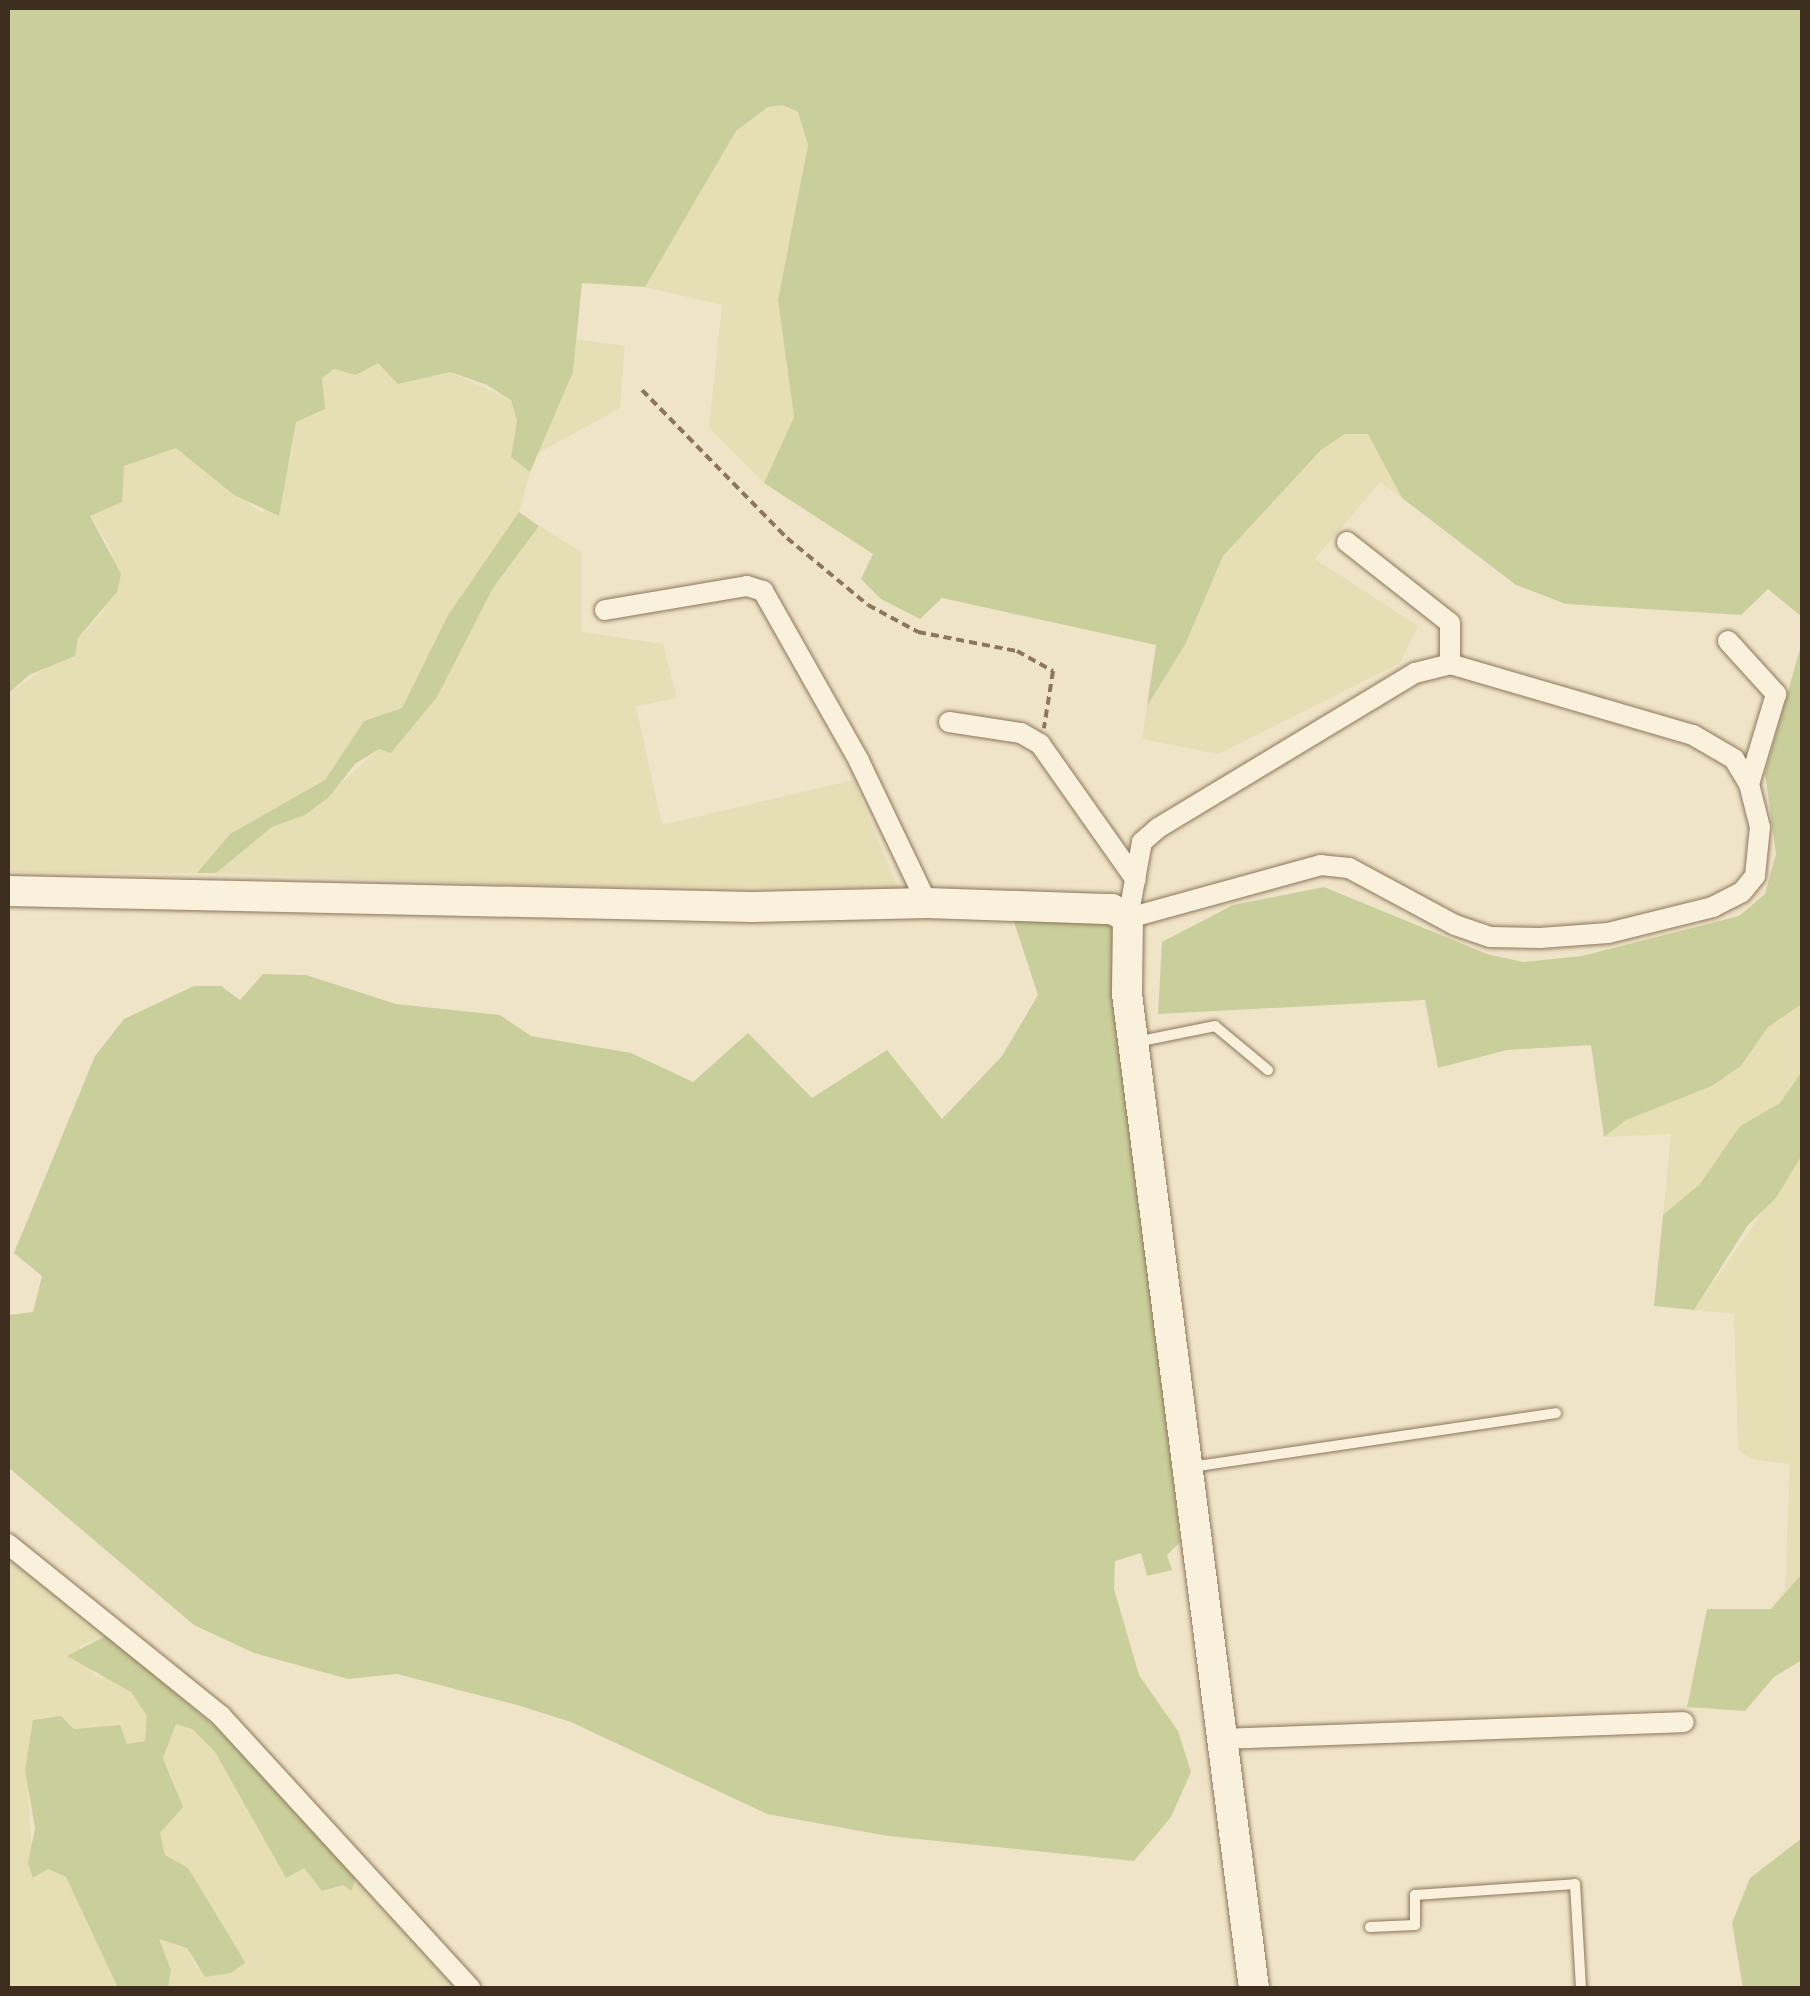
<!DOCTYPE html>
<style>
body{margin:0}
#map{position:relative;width:1810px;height:1996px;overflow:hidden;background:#f0e4c8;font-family:"Source Serif 4",serif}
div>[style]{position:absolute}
.farmland>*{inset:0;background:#e6deb5}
.green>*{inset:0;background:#c9cf9b}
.path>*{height:4px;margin-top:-2px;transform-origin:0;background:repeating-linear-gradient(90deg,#8d765c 0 8px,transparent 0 13px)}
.roads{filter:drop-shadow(0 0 2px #8d765c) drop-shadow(0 0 2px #8d765c)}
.lane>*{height:10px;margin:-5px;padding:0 5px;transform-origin:5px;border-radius:5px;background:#faf1dc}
.street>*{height:20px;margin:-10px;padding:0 10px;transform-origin:10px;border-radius:10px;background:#faf1dc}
.secondary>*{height:30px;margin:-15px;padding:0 15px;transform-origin:15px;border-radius:15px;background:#faf1dc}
span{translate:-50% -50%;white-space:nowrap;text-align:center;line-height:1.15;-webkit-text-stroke:9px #f7eed8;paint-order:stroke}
.frame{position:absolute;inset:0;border:10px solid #3d2e20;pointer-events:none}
</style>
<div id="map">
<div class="farmland">
<i style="clip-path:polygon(783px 105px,798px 111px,808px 145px,778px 300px,794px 417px,764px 483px,709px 427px,722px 305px,645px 287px,736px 131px,768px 107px)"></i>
<i style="clip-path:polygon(577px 339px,625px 346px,620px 408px,535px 455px,573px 372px)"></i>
<i style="clip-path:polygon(378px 362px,450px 372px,511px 400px,517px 421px,511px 457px,530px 472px,519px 512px,448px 615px,402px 708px,364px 721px,325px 780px,230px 834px,197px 873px,8px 872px,8px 694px,51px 665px,104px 612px,112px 552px,90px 515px,120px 490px,124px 466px,176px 448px,262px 513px,291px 458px,296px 422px,322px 377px,335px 369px)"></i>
<i style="clip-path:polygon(1345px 434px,1368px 434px,1402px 498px,1380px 482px,1315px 559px,1418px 626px,1400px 663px,1218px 754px,1142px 739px,1147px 706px,1185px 645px,1223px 556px,1321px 450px)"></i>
<i style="clip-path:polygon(539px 526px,582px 552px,582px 632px,663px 644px,677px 698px,636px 706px,662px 825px,853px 780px,898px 888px,541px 886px,216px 873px,272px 827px,305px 815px,437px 697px,493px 588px)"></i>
<i style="clip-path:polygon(1802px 1004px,1802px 1071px,1780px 1103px,1740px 1126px,1700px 1184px,1663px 1215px,1671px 1134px,1604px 1137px,1625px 1120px,1713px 1086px,1741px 1066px,1768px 1027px)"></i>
<i style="clip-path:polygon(1802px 1155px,1802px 1574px,1771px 1609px,1785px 1589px,1790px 1464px,1751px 1459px,1738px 1449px,1734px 1314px,1694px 1310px)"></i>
<i style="clip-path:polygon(8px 1558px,107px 1635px,79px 1646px,84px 1661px,96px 1677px,115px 1679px,131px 1692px,148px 1716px,145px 1742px,127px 1744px,119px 1725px,74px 1729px,28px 1794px,34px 1878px,48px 1869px,66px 1877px,118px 1988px,8px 1988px)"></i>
<i style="clip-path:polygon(176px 1724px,192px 1729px,215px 1752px,286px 1877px,304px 1868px,323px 1891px,343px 1884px,352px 1890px,355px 1877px,460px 1988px,168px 1988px,171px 1970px,158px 1938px,187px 1948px,197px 1969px,235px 1945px,188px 1868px,165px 1856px,160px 1833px,176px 1787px,163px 1757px)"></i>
</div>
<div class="green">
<i style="clip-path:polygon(8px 8px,1802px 8px,1802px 617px,1768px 589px,1741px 615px,1566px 604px,1516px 585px,1402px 498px,1368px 434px,1345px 434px,1321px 450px,1223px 556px,1185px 645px,1147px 706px,1156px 645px,942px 598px,920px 619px,881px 599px,861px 579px,873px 554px,764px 483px,794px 417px,778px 300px,808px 145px,798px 112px,783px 105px,768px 107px,736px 131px,645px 287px,582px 283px,573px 372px,530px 472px,511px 457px,517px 421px,511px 400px,487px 385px,450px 372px,398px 384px,378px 363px,356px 375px,334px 369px,322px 378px,325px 409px,296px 422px,279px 516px,234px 495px,176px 448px,124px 466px,122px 502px,90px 516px,121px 574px,117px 592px,78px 638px,75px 656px,29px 675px,8px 694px)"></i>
<i style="clip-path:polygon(519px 512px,539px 526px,493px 588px,437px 697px,391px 753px,379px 749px,355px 764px,329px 797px,305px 815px,272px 827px,216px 873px,197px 873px,230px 834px,325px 780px,364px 721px,402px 708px,448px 615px)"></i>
<i style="clip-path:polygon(1802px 642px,1802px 1004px,1768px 1027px,1741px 1066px,1712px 1086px,1626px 1120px,1604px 1137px,1591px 1045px,1507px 1050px,1438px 1068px,1425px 1000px,1158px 1014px,1162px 942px,1233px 905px,1324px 887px,1487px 954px,1523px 962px,1582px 956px,1739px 916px,1765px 894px,1776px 854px,1765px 773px)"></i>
<i style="clip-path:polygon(1012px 916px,1100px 917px,1114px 929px,1180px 1542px,1167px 1555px,1172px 1570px,1147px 1576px,1141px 1553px,1115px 1561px,1114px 1589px,1139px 1675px,1178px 1731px,1191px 1772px,1171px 1817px,1134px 1861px,888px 1836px,767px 1814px,571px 1722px,517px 1705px,397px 1674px,348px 1679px,254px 1653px,194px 1625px,8px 1467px,9px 1315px,33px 1312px,42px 1276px,14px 1253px,95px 1056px,124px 1019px,194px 986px,221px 986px,240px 1000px,263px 974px,306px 975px,396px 1004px,500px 1015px,531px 1036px,631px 1053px,693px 1082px,748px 1033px,812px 1098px,887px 1050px,942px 1119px,1002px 1056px,1038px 995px)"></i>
<i style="clip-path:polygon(1802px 1071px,1802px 1155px,1776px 1198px,1748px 1225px,1694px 1310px,1654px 1306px,1663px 1215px,1700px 1184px,1740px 1126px,1780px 1103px)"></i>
<i style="clip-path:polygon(1802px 1574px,1802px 1660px,1774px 1677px,1745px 1711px,1687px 1707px,1707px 1609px,1771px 1609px)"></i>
<i style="clip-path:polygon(107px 1635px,219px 1730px,355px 1877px,352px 1891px,343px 1885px,322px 1891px,304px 1868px,286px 1878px,215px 1752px,192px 1729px,176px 1724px,163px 1758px,183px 1807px,160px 1833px,165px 1855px,188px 1868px,235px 1945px,245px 1963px,231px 1973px,205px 1977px,187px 1948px,159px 1939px,171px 1970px,168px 1988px,118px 1988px,66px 1877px,48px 1869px,33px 1878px,28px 1863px,35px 1828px,25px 1770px,33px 1720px,61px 1716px,74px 1729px,120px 1725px,127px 1744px,145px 1741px,147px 1716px,131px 1692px,67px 1656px)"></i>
<i style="clip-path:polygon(1802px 1838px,1802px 1988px,1743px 1988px,1732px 1923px,1750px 1878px)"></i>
</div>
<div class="path">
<i style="left:642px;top:390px;width:207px;rotate:45.6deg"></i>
<i style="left:787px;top:538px;width:105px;rotate:39.6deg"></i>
<i style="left:868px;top:605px;width:57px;rotate:28.4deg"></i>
<i style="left:918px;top:632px;width:101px;rotate:10.9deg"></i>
<i style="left:1017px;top:651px;width:41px;rotate:29.1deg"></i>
<i style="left:1053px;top:671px;width:58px;rotate:99deg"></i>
</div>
<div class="roads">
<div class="lane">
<i style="left:1136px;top:1042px;width:81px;rotate:-11.4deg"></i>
<i style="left:1215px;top:1026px;width:69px;rotate:39.7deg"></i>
<i style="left:1191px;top:1467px;width:369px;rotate:-8.4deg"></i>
<i style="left:1370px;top:1927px;width:45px;rotate:-2.5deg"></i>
<i style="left:1415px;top:1925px;width:30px;rotate:-90deg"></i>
<i style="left:1415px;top:1895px;width:160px;rotate:-3.9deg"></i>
<i style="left:1575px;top:1884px;width:104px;rotate:86.7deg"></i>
</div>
<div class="street">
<i style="left:1347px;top:542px;width:131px;rotate:38.2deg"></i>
<i style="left:1450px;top:623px;width:41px;rotate:90deg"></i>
<i style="left:605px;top:610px;width:144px;rotate:-9.6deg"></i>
<i style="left:747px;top:586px;width:17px;rotate:17deg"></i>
<i style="left:763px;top:591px;width:195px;rotate:60.5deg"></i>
<i style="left:859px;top:761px;width:157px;rotate:64.4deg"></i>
<i style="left:1728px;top:641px;width:72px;rotate:47.8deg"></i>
<i style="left:1776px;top:694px;width:94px;rotate:106.7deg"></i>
<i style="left:1450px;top:664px;width:253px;rotate:16.3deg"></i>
<i style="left:1693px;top:735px;width:48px;rotate:30.3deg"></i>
<i style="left:1734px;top:759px;width:29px;rotate:59deg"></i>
<i style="left:1749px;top:784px;width:44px;rotate:75.7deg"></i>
<i style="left:1760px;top:827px;width:49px;rotate:95.8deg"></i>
<i style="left:1755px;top:876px;width:21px;rotate:129deg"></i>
<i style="left:1742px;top:892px;width:33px;rotate:153deg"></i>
<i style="left:1713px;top:907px;width:108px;rotate:166.1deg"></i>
<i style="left:1608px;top:933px;width:68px;rotate:175.8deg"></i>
<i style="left:1540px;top:938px;width:50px;rotate:-178.9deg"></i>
<i style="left:1490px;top:937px;width:37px;rotate:-161deg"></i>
<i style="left:1455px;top:925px;width:120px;rotate:-151.7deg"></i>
<i style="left:1349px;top:868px;width:28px;rotate:-174deg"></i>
<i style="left:1321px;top:865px;width:200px;rotate:164.6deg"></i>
<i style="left:1128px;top:918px;width:77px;rotate:-79.6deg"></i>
<i style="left:1142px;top:842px;width:21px;rotate:-41deg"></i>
<i style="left:1158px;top:828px;width:300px;rotate:-31.1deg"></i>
<i style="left:1415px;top:673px;width:36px;rotate:-14deg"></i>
<i style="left:949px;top:722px;width:73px;rotate:8.7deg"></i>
<i style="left:1021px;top:733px;width:22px;rotate:30deg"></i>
<i style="left:1040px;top:744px;width:166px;rotate:54.8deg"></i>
<i style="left:8px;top:1544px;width:274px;rotate:38.9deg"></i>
<i style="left:221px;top:1716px;width:369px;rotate:47.5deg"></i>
<i style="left:1224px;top:1739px;width:460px;rotate:-2.1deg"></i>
</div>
<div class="secondary">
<i style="left:8px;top:891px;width:744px;rotate:1.23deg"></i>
<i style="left:752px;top:907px;width:175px;rotate:-1.3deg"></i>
<i style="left:927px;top:903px;width:185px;rotate:1.9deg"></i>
<i style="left:1112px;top:909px;width:18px;rotate:29deg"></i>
<i style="left:1128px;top:918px;width:76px;rotate:90.8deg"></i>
<i style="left:1127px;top:994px;width:1002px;rotate:82.72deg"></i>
</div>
</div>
<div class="frame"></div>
</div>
